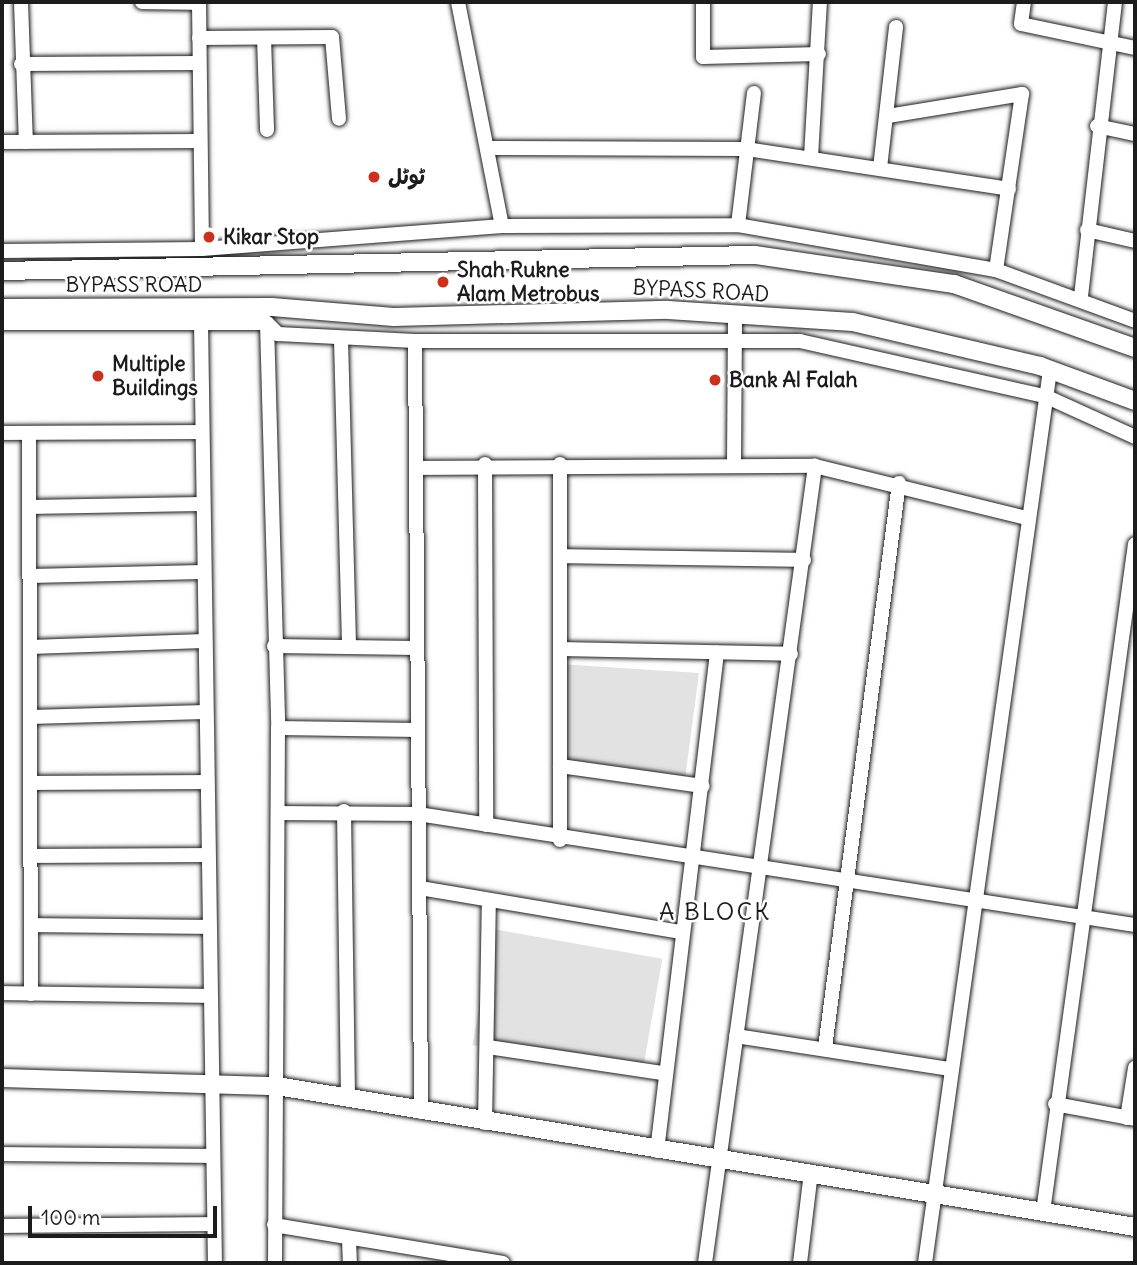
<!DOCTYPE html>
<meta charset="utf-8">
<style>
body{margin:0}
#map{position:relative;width:1137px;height:1265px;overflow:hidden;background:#fff;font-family:Delius,"Playpen Sans Arabic",sans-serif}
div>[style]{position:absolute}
.green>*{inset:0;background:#e2e2e2;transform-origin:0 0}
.roads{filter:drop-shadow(0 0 2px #1c1c1c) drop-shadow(0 0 2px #1c1c1c)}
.minor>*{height:14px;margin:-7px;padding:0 7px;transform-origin:7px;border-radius:7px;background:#fff}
.major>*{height:18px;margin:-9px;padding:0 9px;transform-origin:9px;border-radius:9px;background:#fff}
.dots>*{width:19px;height:19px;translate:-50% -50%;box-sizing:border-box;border:4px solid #fff;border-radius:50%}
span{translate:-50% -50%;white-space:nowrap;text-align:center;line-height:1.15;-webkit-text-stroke:5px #fff;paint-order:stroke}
.poi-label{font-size:21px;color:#1c1c1c;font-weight:700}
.left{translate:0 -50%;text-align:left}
.street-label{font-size:21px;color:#1c1c1c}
.quarter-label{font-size:24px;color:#1c1c1c;letter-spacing:2px}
.frame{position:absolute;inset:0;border:4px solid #1c1c1c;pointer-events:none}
.scale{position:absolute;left:28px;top:1206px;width:189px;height:32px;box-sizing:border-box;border:4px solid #1c1c1c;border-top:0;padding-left:9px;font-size:21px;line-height:24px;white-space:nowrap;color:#1c1c1c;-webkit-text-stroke:5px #fff;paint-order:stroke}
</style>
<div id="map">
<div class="green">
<i style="clip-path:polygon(560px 664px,699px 673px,684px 787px,560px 772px)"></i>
<i style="left:493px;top:929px;width:172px;height:118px;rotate:10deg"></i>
</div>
<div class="roads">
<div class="minor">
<i style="left:21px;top:2px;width:140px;rotate:88deg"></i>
<i style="left:142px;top:2px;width:57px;rotate:1deg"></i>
<i style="left:199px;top:2px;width:247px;rotate:89.3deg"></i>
<i style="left:458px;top:2px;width:228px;rotate:78.9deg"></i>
<i style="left:703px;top:2px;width:55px;rotate:90deg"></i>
<i style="left:703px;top:57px;width:116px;rotate:-1.5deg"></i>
<i style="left:1024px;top:2px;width:22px;rotate:98deg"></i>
<i style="left:1021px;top:24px;width:116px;rotate:11.9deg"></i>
<i style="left:199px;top:38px;width:133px;rotate:-0.4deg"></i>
<i style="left:332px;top:37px;width:82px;rotate:85.1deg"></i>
<i style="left:264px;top:38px;width:92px;rotate:88.1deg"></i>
<i style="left:21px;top:64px;width:178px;rotate:-0.3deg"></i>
<i style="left:888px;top:116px;width:136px;rotate:-9.3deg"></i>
<i style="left:1022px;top:94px;width:178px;rotate:98.4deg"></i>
<i style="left:1097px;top:126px;width:39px;rotate:12deg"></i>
<i style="left:2px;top:142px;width:198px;rotate:-0.3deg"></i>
<i style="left:487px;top:148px;width:259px;rotate:0.2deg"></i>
<i style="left:746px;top:149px;width:266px;rotate:8.6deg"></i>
<i style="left:811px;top:157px;width:155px;rotate:-86.7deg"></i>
<i style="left:880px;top:168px;width:142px;rotate:-83.5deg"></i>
<i style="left:738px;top:225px;width:133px;rotate:-83.1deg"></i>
<i style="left:1087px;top:230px;width:49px;rotate:12.9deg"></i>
<i style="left:2px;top:251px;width:200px;rotate:-0.6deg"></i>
<i style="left:202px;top:249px;width:301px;rotate:-4.4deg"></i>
<i style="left:502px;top:226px;width:236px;rotate:-0.2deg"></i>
<i style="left:738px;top:225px;width:262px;rotate:9.9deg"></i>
<i style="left:996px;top:270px;width:148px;rotate:20.1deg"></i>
<i style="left:1081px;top:296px;width:296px;rotate:-83.4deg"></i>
<i style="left:201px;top:322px;width:941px;rotate:89.15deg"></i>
<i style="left:2px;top:323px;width:265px"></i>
<i style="left:267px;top:323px;width:16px;rotate:45deg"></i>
<i style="left:278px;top:334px;width:137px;rotate:2.9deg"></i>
<i style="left:415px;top:341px;width:385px"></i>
<i style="left:800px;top:341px;width:251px;rotate:12.7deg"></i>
<i style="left:1045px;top:396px;width:99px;rotate:24.5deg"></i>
<i style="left:267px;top:323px;width:405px;rotate:88.4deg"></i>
<i style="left:278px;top:728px;width:535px;rotate:90.32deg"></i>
<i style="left:341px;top:339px;width:308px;rotate:88.5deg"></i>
<i style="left:415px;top:341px;width:771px;rotate:89.55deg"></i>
<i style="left:2px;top:433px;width:198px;rotate:-0.3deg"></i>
<i style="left:29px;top:433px;width:561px;rotate:89.8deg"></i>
<i style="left:485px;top:464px;width:361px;rotate:89.8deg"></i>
<i style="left:560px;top:464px;width:376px;rotate:90deg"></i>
<i style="left:734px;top:464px;width:150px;rotate:-89.6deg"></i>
<i style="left:416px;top:468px;width:399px;rotate:-0.3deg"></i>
<i style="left:815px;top:466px;width:217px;rotate:13.8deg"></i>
<i style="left:29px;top:507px;width:172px;rotate:-1deg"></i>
<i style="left:560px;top:556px;width:244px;rotate:0.9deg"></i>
<i style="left:30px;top:576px;width:172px;rotate:-1.3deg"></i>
<i style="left:274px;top:646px;width:142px;rotate:0.8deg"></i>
<i style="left:30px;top:647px;width:174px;rotate:-2deg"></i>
<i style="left:560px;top:649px;width:231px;rotate:1.2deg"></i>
<i style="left:30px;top:717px;width:175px;rotate:-1.6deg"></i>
<i style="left:278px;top:728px;width:140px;rotate:0.8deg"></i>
<i style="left:560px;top:766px;width:144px;rotate:8deg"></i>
<i style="left:30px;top:783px;width:176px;rotate:-0.3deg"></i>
<i style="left:344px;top:811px;width:288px;rotate:89.2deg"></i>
<i style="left:279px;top:813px;width:139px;rotate:0.4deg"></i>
<i style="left:418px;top:814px;width:726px;rotate:8.8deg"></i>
<i style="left:31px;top:856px;width:177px;rotate:-0.3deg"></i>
<i style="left:420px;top:888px;width:265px;rotate:9.6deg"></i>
<i style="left:31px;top:925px;width:178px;rotate:0.6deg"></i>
<i style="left:2px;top:993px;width:207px;rotate:0.8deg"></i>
<i style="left:736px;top:1036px;width:217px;rotate:8.8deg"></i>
<i style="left:488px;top:1047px;width:176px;rotate:8.5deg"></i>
<i style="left:825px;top:1048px;width:570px;rotate:-82.54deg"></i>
<i style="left:1055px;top:1104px;width:81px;rotate:10.6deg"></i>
<i style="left:1127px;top:1118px;width:51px;rotate:-80.9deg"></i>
<i style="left:485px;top:1123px;width:221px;rotate:-89deg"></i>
<i style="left:657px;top:1151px;width:502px;rotate:-83.13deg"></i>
<i style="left:2px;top:1154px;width:211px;rotate:0.5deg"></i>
<i style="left:1043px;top:1212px;width:674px;rotate:-82.16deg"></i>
<i style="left:274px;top:1225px;width:232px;rotate:9.4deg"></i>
<i style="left:2px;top:1226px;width:212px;rotate:-0.5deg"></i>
<i style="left:349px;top:1238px;width:25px;rotate:88deg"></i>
<i style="left:705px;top:1263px;width:805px;rotate:-82.14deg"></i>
<i style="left:800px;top:1263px;width:92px;rotate:-83.1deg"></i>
<i style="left:925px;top:1263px;width:902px;rotate:-82.03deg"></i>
</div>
<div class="major">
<i style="left:2px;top:271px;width:753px;rotate:-1.22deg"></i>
<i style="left:755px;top:255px;width:201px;rotate:8.3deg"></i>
<i style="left:954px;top:284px;width:192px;rotate:19.5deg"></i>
<i style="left:2px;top:308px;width:270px;rotate:-0.2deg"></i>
<i style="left:272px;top:307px;width:122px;rotate:4.7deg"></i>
<i style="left:394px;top:317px;width:274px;rotate:-1.5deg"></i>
<i style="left:668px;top:310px;width:185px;rotate:3.7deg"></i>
<i style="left:853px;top:322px;width:192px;rotate:13.2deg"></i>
<i style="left:1040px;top:366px;width:101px;rotate:20.2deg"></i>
<i style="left:2px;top:1078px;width:275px;rotate:1.7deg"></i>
<i style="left:277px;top:1086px;width:870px;rotate:9.33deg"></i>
</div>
</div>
<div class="dots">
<i style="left:374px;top:177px;background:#c8321e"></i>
<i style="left:209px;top:237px;background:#c8321e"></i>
<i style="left:443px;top:282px;background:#c8321e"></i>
<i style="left:98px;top:376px;background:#c8321e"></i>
<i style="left:715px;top:380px;background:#c8321e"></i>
</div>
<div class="poi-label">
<span class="left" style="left:388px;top:177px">ٹوٹل</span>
<span class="left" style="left:223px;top:237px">Kikar Stop</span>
<span class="left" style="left:457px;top:282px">Shah Rukne<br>Alam Metrobus</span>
<span class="left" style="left:112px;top:376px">Multiple<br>Buildings</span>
<span class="left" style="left:729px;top:380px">Bank Al Falah</span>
</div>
<div class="street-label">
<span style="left:134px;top:285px">BYPASS ROAD</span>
<span style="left:701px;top:291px;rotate:3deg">BYPASS ROAD</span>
</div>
<div class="quarter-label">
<span style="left:715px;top:912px">A BLOCK</span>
</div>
<div class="frame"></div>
<div class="scale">100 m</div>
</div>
